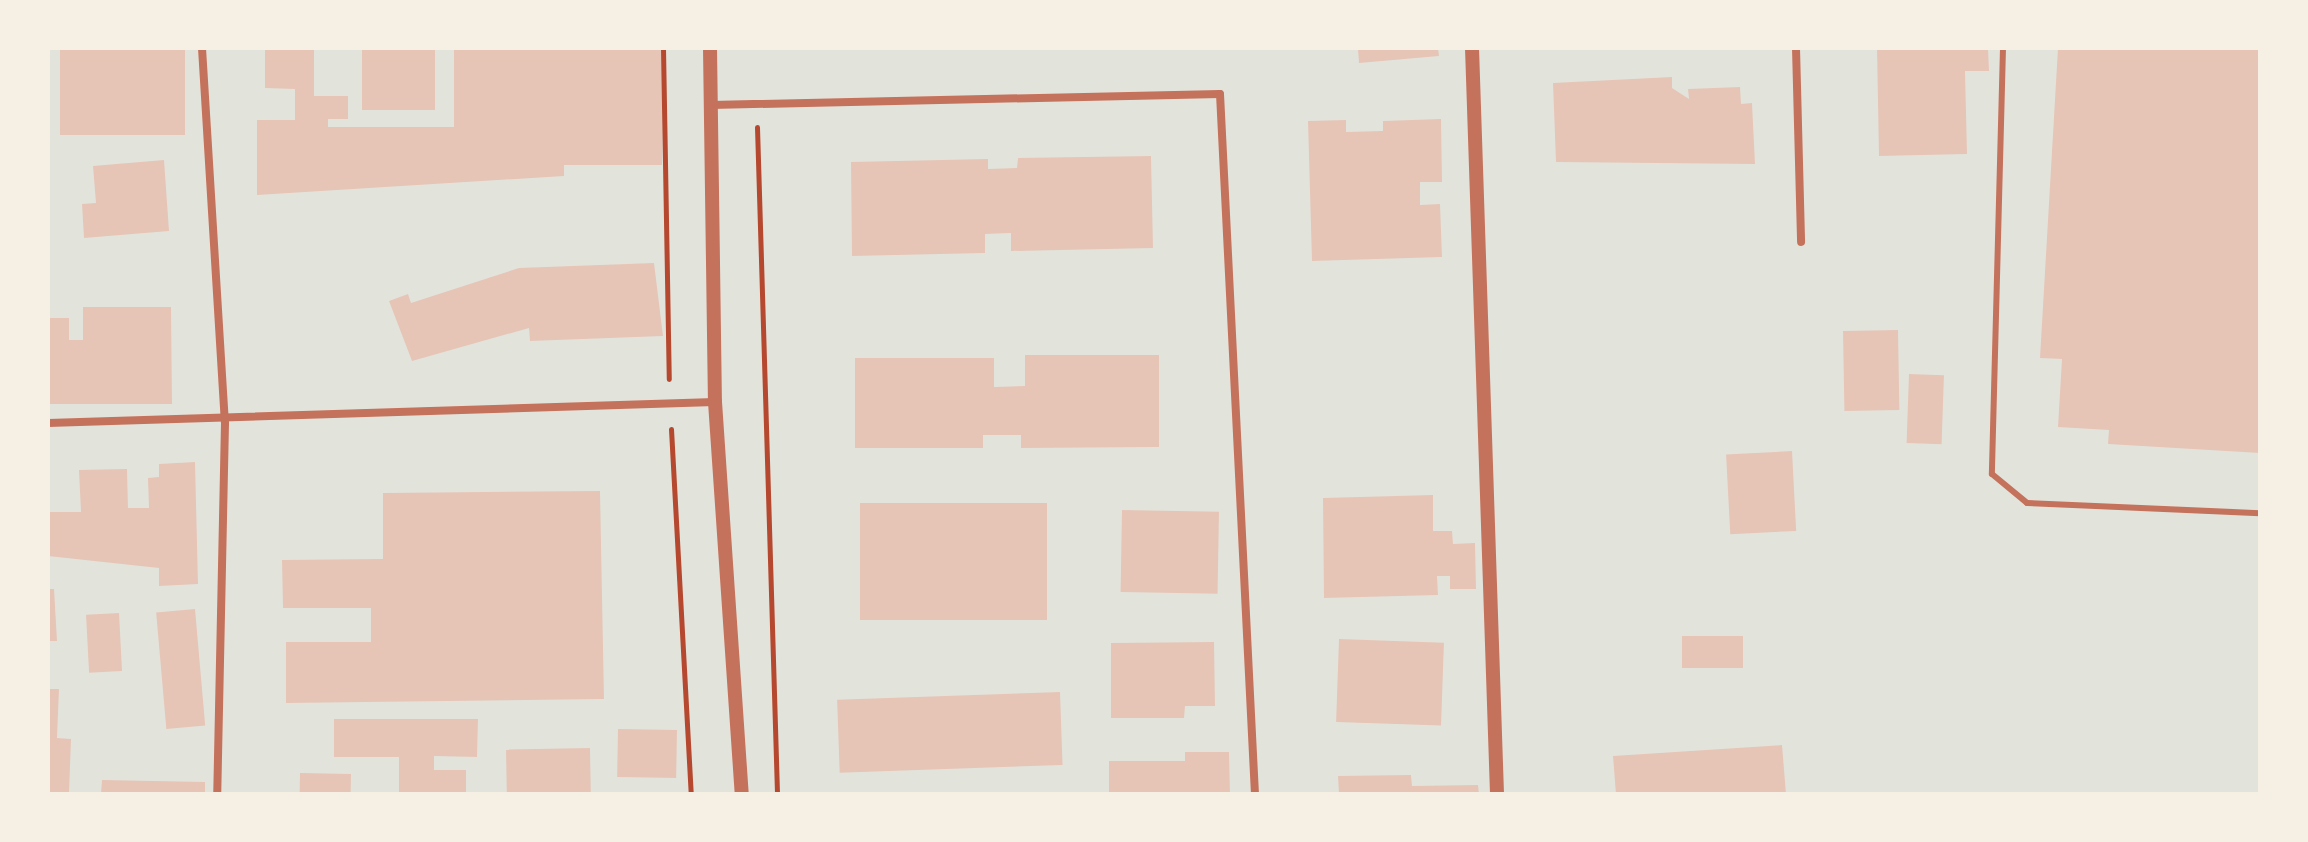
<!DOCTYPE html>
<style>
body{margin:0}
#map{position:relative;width:2308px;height:842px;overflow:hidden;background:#f6efe4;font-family:"Nunito Sans",sans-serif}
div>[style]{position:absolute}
.green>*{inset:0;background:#e2e4dc;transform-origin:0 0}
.building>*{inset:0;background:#e6c5b7;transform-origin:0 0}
.path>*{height:5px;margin:-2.5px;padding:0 2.5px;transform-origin:2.5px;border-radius:2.5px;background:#b5482f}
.service>*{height:6px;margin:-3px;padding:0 3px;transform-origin:3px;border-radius:3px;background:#c5725c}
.minor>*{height:8px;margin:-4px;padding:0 4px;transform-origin:4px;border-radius:4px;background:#c5725c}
.tertiary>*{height:14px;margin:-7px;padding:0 7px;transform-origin:7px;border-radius:7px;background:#c5725c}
span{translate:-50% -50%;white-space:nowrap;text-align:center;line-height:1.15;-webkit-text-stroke:8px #f6efe4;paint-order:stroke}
.frame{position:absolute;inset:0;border:50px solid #f6efe4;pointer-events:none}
</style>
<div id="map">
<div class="green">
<i style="left:48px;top:48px;width:2212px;height:746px"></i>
</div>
<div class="building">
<i style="left:60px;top:48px;width:125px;height:87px"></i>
<i style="clip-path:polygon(265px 48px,314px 48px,314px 96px,348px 96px,348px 119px,328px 119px,328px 127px,454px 127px,454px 48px,663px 48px,662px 165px,564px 165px,564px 176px,257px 195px,257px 120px,295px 120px,295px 89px,265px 88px)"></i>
<i style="left:362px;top:48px;width:73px;height:62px"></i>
<i style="clip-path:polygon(1358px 48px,1438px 48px,1439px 56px,1359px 63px)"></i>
<i style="clip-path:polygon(1877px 48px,1988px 48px,1989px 71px,1965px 71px,1967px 154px,1879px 156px)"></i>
<i style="clip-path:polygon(2058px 48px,2260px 48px,2260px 453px,2108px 444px,2109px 430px,2058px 427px,2062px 359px,2040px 358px)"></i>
<i style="clip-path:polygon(1672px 77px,1672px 88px,1689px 99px,1688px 89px,1740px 87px,1741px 104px,1752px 103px,1755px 164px,1556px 162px,1553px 83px)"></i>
<i style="clip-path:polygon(1441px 119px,1442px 182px,1420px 182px,1420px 205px,1440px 204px,1442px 257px,1312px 261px,1308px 121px,1346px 120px,1346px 132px,1383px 131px,1383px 121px)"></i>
<i style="clip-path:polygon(1151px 156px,1153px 248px,1011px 251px,1011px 233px,985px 234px,985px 253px,852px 256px,851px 162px,988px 159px,988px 169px,1017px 168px,1018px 158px)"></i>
<i style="clip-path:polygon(164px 160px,169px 231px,84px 238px,82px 204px,96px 203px,93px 166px)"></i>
<i style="clip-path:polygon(654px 263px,663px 336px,530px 341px,529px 328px,412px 361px,389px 301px,408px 294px,411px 303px,519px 268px)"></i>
<i style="clip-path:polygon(83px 307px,171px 307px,172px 404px,48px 404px,48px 318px,69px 318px,69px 340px,83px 340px)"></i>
<i style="left:1898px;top:330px;width:80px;height:55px;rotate:89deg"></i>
<i style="clip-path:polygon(1025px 355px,1159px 355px,1159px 447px,1021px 448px,1021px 435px,983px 435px,983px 448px,855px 448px,855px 358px,994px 358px,994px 387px,1025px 386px)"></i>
<i style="left:1909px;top:374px;width:35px;height:69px;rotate:2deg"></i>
<i style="left:1792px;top:451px;width:80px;height:66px;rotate:87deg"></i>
<i style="clip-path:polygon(195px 462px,198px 584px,159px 586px,159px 568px,48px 556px,48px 512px,81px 512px,79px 470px,127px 469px,128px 508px,149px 508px,148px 478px,159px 477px,159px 464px)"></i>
<i style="clip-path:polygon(600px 491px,604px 699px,286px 703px,286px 642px,371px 642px,371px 608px,283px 608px,282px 560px,383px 559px,383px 493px)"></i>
<i style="clip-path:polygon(1433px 495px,1433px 531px,1452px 531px,1453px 544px,1475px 543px,1476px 589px,1450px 589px,1450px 576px,1437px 576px,1438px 595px,1324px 598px,1323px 498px)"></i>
<i style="left:1047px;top:503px;width:117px;height:187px;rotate:90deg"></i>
<i style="left:1122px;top:510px;width:97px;height:82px;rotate:1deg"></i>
<i style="clip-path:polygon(48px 589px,54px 589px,57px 641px,48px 641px)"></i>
<i style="left:195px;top:609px;width:117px;height:39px;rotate:85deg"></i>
<i style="left:119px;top:613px;width:58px;height:33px;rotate:87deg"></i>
<i style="left:1682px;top:636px;width:61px;height:32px"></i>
<i style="left:1339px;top:639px;width:105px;height:83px;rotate:2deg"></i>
<i style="clip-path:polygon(1214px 642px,1215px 706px,1185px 706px,1184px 718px,1111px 718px,1111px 643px)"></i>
<i style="clip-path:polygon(48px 689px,59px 689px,57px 738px,71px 739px,69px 794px,48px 794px)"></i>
<i style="left:1060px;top:692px;width:73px;height:223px;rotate:88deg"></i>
<i style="clip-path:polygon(334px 719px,478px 719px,477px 757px,434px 756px,434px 770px,466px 770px,466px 794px,399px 794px,399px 757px,334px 757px)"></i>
<i style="left:618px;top:729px;width:59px;height:48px;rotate:1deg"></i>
<i style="clip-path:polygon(1782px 745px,1786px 794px,1616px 794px,1613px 756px)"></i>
<i style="left:590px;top:748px;width:46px;height:84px;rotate:89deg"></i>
<i style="clip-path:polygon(1185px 752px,1229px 752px,1230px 794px,1109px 794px,1109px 761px,1185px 761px)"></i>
<i style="left:300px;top:773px;width:51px;height:21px;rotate:1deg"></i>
<i style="clip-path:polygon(1411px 775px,1412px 786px,1478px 785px,1479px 794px,1339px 794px,1338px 776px)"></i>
<i style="clip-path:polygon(102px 780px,205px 782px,205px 794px,101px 794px)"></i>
</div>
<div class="path">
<i style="left:663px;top:48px;width:331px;rotate:89deg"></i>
<i style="left:757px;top:127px;width:667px;rotate:88.28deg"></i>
<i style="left:671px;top:429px;width:366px;rotate:86.9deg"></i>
</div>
<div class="service">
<i style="left:2003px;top:48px;width:426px;rotate:91.5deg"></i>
<i style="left:1992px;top:474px;width:45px;rotate:39.6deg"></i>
<i style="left:2027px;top:503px;width:233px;rotate:2.5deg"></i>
</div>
<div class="minor">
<i style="left:202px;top:48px;width:376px;rotate:86.5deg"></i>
<i style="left:225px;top:423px;width:371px;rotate:91.2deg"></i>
<i style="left:1796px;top:48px;width:194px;rotate:88.5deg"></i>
<i style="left:711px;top:105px;width:509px;rotate:-1.24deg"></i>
<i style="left:1220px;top:94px;width:701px;rotate:87.14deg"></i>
<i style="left:48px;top:423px;width:667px;rotate:-1.8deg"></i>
</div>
<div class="tertiary">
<i style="left:710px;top:48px;width:354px;rotate:89.2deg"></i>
<i style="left:715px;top:402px;width:393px;rotate:86.1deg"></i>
<i style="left:1472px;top:48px;width:746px;rotate:88.08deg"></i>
</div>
<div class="frame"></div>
</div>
